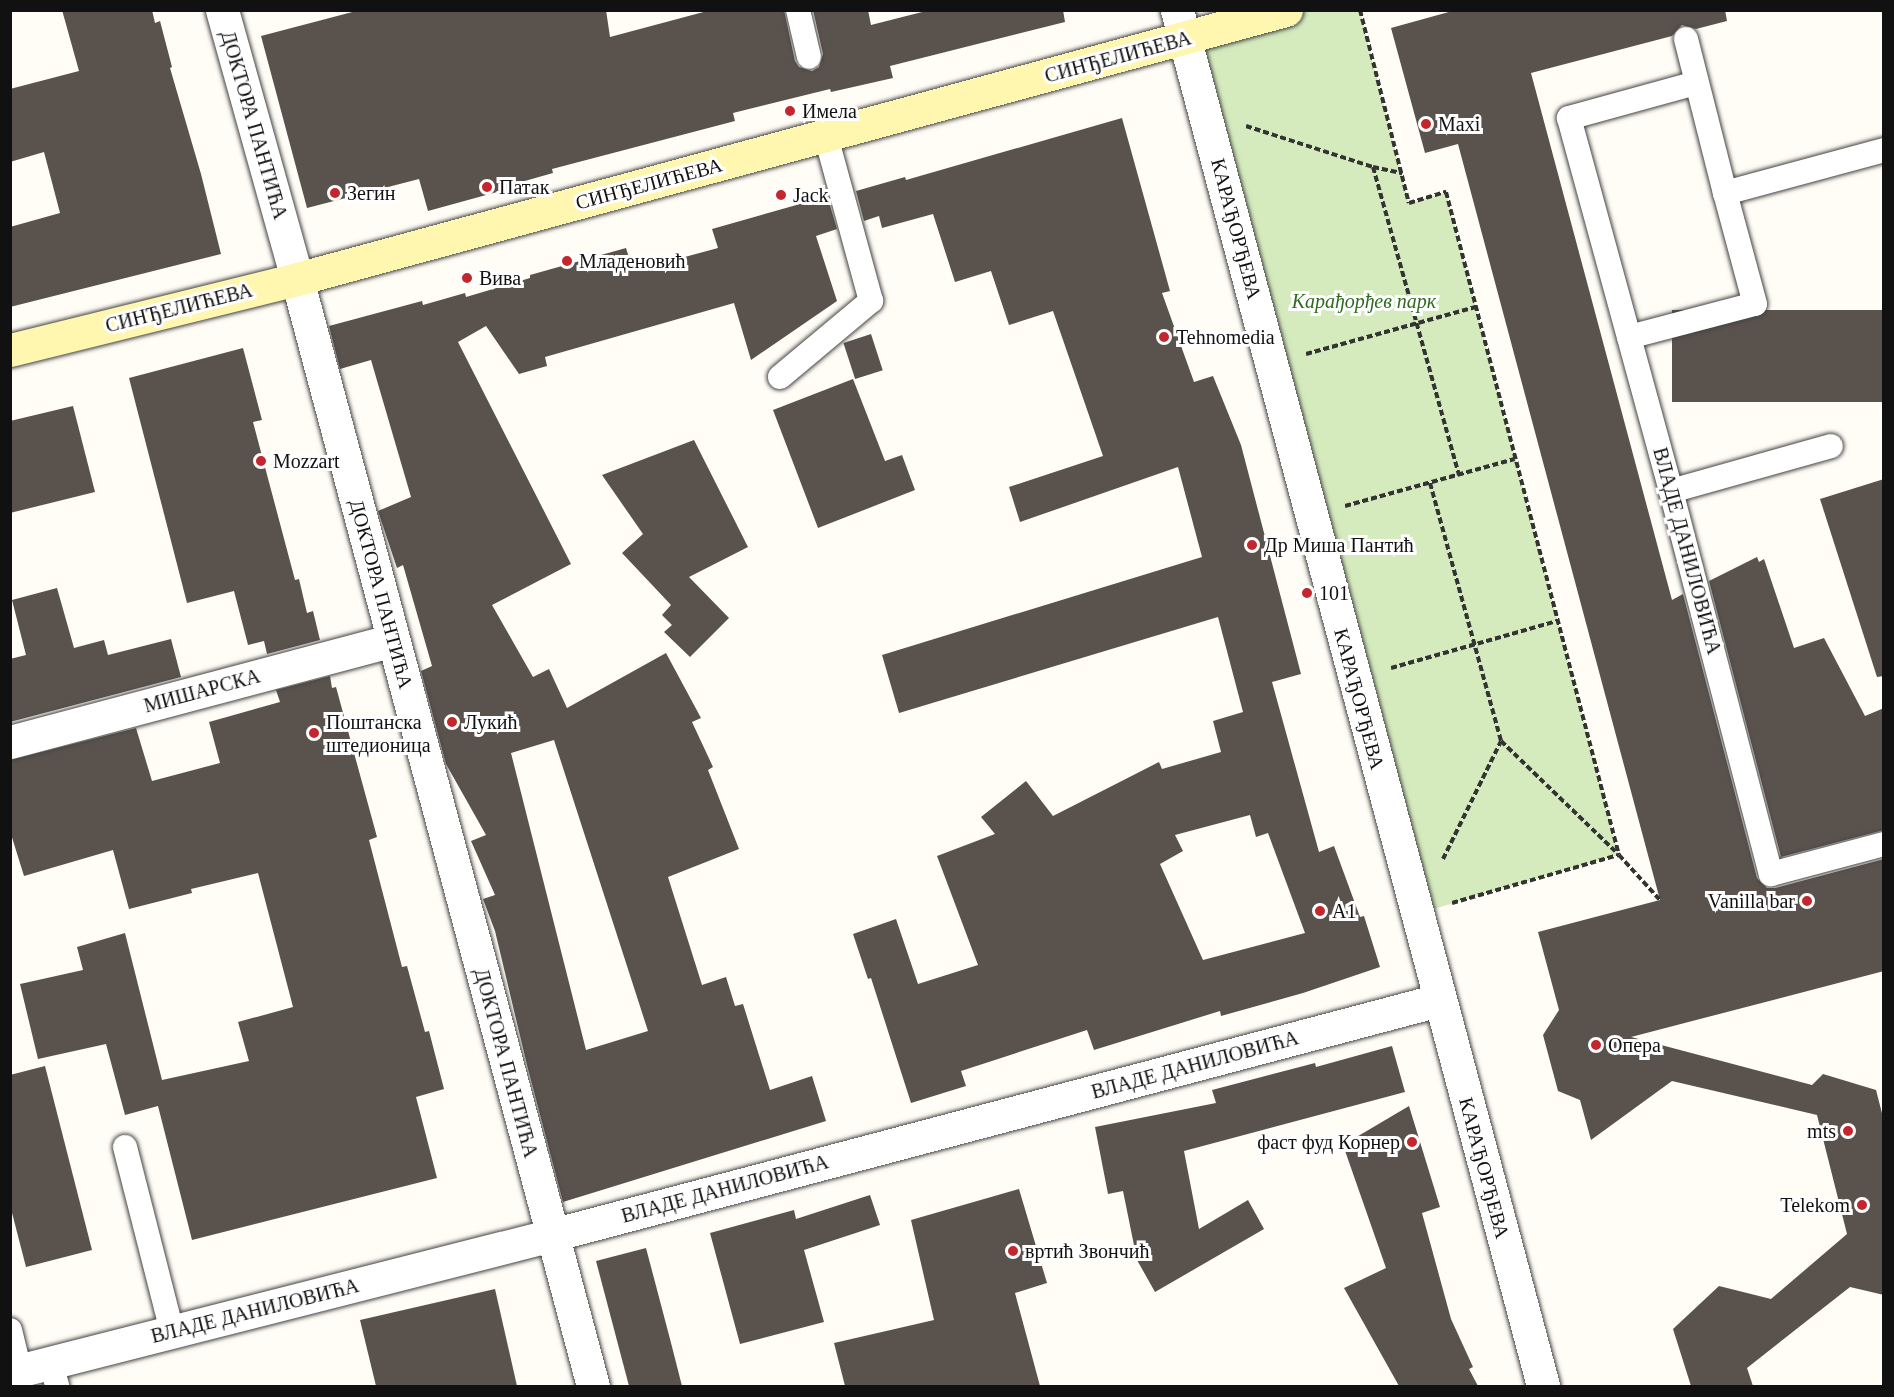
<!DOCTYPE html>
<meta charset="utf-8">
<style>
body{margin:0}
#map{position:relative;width:1894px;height:1397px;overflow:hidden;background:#fffdf5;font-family:Georgia,serif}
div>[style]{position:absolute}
.green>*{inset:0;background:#d5ebbd}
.building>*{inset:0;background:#5a524d;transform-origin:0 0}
.path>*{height:4px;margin-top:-2px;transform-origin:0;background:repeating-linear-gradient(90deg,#333 0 6px,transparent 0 9px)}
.roads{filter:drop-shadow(0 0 2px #444) drop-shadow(0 0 2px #444)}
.service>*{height:24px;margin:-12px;padding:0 12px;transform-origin:12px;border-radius:12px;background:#fff}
.minor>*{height:33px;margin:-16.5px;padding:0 16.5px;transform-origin:16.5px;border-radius:16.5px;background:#fff}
.tertiary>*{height:33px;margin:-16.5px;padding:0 16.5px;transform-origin:16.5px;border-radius:16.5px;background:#fff}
.secondary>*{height:33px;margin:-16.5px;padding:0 16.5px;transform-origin:16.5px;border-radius:16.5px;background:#fff6b0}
.dots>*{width:16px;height:16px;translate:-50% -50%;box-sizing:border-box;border:3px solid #fff;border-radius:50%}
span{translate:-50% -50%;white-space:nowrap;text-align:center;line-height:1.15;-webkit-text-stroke:6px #fff;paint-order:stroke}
.street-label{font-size:20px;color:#111}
.poi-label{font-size:20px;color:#111}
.left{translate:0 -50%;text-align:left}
.right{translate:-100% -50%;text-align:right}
.park-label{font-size:20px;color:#2f6b1f;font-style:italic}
.frame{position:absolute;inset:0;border:12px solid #111;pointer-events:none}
</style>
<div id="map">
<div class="green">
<i style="clip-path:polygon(1286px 11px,1360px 11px,1409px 203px,1446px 192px,1619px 855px,1416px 914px,1186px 39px)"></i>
</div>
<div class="building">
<i style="clip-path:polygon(62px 10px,152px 10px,155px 23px,160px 21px,172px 67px,170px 68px,201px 174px,221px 254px,10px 307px,10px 227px,60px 213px,44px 152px,10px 162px,10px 89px,79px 71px)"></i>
<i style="clip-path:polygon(360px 10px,606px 10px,610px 37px,711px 10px,784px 10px,795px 61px,799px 67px,812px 71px,819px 67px,823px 54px,813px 10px,868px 10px,871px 25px,930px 10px,1063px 10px,1065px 22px,890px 66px,893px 78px,831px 92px,830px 89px,733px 113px,735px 121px,552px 169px,553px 173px,507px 186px,508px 189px,428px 211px,419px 179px,307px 208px,261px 36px)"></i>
<i style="clip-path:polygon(1456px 10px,1725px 10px,1727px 21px,1696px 29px,1682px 25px,1672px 36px,1531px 73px,1672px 600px,1683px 594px,1757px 878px,1767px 888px,1775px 888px,1884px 859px,1884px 971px,1631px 1037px,1812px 1085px,1823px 1074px,1876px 1090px,1884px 1121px,1884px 1295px,1850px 1287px,1747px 1368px,1753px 1386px,1691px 1386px,1673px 1329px,1719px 1286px,1771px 1299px,1847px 1234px,1817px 1115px,1672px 1081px,1591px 1140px,1580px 1100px,1558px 1091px,1543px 1035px,1559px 1010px,1538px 932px,1660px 900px,1458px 144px,1425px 153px,1391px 28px)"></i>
<i style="clip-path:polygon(evenodd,1122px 118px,1170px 291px,1162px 293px,1194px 382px,1213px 376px,1241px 445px,1301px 674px,1272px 682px,1319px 852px,1334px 846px,1360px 917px,1364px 916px,1380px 967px,1303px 993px,1221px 1016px,1220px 1011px,1094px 1050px,1087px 1030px,961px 1071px,966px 1086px,911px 1103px,871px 978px,868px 979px,853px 934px,896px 919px,918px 984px,978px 965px,937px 856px,995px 834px,981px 817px,1026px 781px,1053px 816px,1159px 762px,1162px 769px,1221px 752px,1213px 721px,1243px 712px,1218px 617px,899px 713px,882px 655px,1202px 557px,1178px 467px,1020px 522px,1009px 487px,1103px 456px,1053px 311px,1009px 325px,991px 271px,955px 282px,933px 214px,882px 228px,879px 216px,864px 221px,856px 191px,905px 177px,906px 180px,1122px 118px,1250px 815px,1256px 837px,1268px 833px,1305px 933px,1203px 960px,1160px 864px,1183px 851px,1175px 835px,1250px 815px)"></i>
<i style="clip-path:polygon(evenodd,828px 199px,837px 229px,816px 236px,837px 301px,751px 360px,734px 303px,545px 357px,547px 366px,519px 374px,486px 326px,458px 342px,571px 564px,492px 605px,533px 677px,549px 669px,567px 708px,666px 653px,701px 718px,692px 722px,713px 767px,708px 770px,739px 849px,668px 877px,702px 985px,726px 977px,735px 1006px,743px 1004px,770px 1090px,812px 1076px,826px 1121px,563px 1202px,527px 1065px,495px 931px,483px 899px,495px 895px,471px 841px,486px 835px,446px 764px,421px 671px,432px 666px,403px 565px,397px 568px,378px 511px,411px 497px,371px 360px,340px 369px,329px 326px,422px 301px,423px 305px,465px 293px,466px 297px,530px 278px,530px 275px,626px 248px,633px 271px,718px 248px,712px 229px,807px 202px,807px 205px,828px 199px,554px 740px,648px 1031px,586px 1050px,511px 753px,554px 740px)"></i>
<i style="left:1884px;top:310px;width:92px;height:212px;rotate:90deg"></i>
<i style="left:871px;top:334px;width:38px;height:29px;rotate:72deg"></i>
<i style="clip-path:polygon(243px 348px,262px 420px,253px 422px,295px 580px,299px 579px,307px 613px,313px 611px,320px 640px,267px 654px,264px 641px,248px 645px,234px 591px,187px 603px,129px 378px)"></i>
<i style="clip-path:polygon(853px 379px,885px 461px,902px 455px,915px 490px,818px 528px,773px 410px)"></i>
<i style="clip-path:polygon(73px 406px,95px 492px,10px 513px,10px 421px)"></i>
<i style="clip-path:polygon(694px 440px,748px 547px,689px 577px,729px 618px,690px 657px,664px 632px,672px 625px,662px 615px,671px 605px,622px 553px,643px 534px,602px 475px)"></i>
<i style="clip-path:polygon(1884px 479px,1884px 676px,1877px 677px,1820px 499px)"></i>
<i style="clip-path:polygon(1757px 557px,1759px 562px,1764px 559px,1794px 648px,1824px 638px,1865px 716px,1884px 708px,1884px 830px,1781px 857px,1709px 581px)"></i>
<i style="clip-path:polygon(57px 588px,74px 648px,104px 640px,108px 655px,171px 639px,181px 677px,10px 722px,10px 659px,26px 655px,12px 600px)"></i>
<i style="clip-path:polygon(330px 676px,332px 688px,336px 687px,377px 837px,369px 840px,402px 967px,407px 966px,425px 1032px,429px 1031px,444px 1089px,416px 1097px,437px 1178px,192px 1240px,158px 1106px,125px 1115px,106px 1044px,38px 1059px,20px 984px,83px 970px,77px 947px,125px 933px,162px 1080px,249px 1061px,238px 1022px,293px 1007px,258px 873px,191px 889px,192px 893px,129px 909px,113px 850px,24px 876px,10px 831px,10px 760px,136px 728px,152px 781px,220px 763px,209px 722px,280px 702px,276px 690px)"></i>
<i style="clip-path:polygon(1392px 1046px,1405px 1092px,1184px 1151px,1199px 1229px,1248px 1200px,1264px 1229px,1155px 1292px,1137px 1260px,1123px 1191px,1108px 1194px,1095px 1127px,1216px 1103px,1212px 1090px,1315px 1063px,1316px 1067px)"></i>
<i style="clip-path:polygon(45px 1066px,92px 1250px,26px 1267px,10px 1205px,10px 1075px)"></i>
<i style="clip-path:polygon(1409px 1106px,1440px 1207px,1422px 1213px,1451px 1319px,1473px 1367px,1469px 1369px,1478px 1386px,1399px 1386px,1344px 1288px,1386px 1268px,1343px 1145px)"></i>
<i style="clip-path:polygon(1019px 1189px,1047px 1283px,1015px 1293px,1040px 1386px,845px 1386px,834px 1343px,934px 1320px,911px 1220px)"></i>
<i style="clip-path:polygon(870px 1195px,880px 1225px,804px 1250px,824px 1322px,740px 1344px,710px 1233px,794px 1210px,796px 1219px)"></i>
<i style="clip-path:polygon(646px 1248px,670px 1339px,682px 1386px,629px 1386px,596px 1261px)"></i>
<i style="clip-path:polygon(495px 1289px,517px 1386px,376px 1386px,360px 1320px)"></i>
</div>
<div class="path">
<i style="left:1360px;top:10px;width:199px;rotate:75.8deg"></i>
<i style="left:1409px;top:203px;width:39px;rotate:-17deg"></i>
<i style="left:1446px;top:192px;width:685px;rotate:75.38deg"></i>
<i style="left:1246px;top:126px;width:133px;rotate:17.9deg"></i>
<i style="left:1373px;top:167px;width:30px;rotate:12deg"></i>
<i style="left:1373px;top:167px;width:320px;rotate:74.4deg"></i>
<i style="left:1306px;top:354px;width:175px;rotate:-15.5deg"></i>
<i style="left:1430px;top:483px;width:268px;rotate:74.6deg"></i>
<i style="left:1501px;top:741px;width:164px;rotate:44deg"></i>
<i style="left:1619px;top:855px;width:61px;rotate:47.7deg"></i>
<i style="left:1345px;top:506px;width:176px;rotate:-15.5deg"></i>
<i style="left:1391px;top:668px;width:173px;rotate:-15.8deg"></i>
<i style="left:1443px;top:859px;width:131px;rotate:-63.8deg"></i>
<i style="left:1452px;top:903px;width:173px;rotate:-16.1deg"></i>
</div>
<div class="roads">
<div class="service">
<i style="left:798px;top:10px;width:48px;rotate:76.8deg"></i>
<i style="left:1686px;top:39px;width:159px;rotate:75.8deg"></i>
<i style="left:1725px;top:193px;width:165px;rotate:-15.1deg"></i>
<i style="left:1696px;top:83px;width:132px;rotate:164.6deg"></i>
<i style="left:1569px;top:118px;width:387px;rotate:74.7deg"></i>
<i style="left:1671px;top:491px;width:396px;rotate:75.4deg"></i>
<i style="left:1771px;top:874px;width:117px;rotate:-14.9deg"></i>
<i style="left:1629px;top:337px;width:130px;rotate:-14.7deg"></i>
<i style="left:1755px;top:304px;width:115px;rotate:-105.1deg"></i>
<i style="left:780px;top:377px;width:119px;rotate:-39.9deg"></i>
<i style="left:871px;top:301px;width:171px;rotate:-105.3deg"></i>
<i style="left:1671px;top:491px;width:166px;rotate:-15.7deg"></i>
<i style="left:125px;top:1147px;width:191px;rotate:75.7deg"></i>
<i style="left:10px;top:1330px;width:42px;rotate:76.3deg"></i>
<i style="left:51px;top:1363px;width:24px;rotate:75deg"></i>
</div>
<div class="minor">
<i style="left:10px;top:742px;width:396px;rotate:-14.9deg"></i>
<i style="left:10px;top:1373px;width:559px;rotate:-14.28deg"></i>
<i style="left:552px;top:1235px;width:918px;rotate:-14.84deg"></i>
</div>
<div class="tertiary">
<i style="left:222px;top:10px;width:279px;rotate:74.4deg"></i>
<i style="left:297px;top:279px;width:1146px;rotate:75.03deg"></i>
<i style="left:1177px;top:10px;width:1424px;rotate:75.1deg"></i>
</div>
<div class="secondary">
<i style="left:10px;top:350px;width:296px;rotate:-13.9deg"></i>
<i style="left:297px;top:279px;width:1025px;rotate:-15.22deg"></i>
</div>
</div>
<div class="dots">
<i style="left:790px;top:111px;background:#c4262e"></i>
<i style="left:1426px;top:124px;background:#c4262e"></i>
<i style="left:487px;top:187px;background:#c4262e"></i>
<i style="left:335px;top:193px;background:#c4262e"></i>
<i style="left:781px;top:195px;background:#c4262e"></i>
<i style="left:567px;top:261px;background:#c4262e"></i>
<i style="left:467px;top:278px;background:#c4262e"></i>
<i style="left:1164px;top:337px;background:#c4262e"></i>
<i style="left:261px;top:461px;background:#c4262e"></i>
<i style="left:1252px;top:545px;background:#c4262e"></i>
<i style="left:1307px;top:593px;background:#c4262e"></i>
<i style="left:452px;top:722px;background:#c4262e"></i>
<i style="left:314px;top:733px;background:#c4262e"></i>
<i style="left:1807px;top:901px;background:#c4262e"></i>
<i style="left:1320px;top:911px;background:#c4262e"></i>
<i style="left:1596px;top:1045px;background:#c4262e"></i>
<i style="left:1848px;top:1131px;background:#c4262e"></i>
<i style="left:1412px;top:1142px;background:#c4262e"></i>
<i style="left:1862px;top:1205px;background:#c4262e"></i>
<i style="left:1013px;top:1251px;background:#c4262e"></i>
</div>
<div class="street-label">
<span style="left:1118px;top:57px;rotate:-15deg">СИНЂЕЛИЋЕВА</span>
<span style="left:254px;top:125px;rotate:74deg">ДОКТОРА ПАНТИЋА</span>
<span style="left:649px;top:184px;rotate:-15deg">СИНЂЕЛИЋЕВА</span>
<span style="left:1236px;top:229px;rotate:75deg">КАРАЂОРЂЕВА</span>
<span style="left:179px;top:308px;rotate:-14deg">СИНЂЕЛИЋЕВА</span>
<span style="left:1687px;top:551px;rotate:75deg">ВЛАДЕ ДАНИЛОВИЋА</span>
<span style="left:381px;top:594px;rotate:75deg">ДОКТОРА ПАНТИЋА</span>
<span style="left:202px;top:691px;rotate:-15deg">МИШАРСКА</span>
<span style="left:1359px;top:699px;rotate:75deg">КАРАЂОРЂЕВА</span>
<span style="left:506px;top:1063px;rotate:75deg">ДОКТОРА ПАНТИЋА</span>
<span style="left:1195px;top:1065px;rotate:-15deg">ВЛАДЕ ДАНИЛОВИЋА</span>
<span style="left:1484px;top:1168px;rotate:75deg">КАРАЂОРЂЕВА</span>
<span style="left:725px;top:1189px;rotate:-15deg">ВЛАДЕ ДАНИЛОВИЋА</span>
<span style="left:255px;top:1311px;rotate:-14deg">ВЛАДЕ ДАНИЛОВИЋА</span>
</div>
<div class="poi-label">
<span class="left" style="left:802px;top:111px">Имела</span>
<span class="left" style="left:1438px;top:124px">Maxi</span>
<span class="left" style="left:499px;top:187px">Патак</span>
<span class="left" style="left:347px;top:193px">Зегин</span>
<span class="left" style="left:793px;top:195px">Jack</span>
<span class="left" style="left:579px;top:261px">Младеновић</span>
<span class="left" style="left:479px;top:278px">Вива</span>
<span class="left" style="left:1176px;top:337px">Tehnomedia</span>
<span class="left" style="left:273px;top:461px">Mozzart</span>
<span class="left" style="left:1264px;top:545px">Др Миша Пантић</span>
<span class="left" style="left:1319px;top:593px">101</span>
<span class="left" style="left:326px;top:734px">Поштанска<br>штедионица</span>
<span class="left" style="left:464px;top:722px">Лукић</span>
<span class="right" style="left:1795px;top:901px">Vanilla bar</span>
<span class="left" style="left:1332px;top:911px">A1</span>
<span class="left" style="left:1608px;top:1045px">Опера</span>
<span class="right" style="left:1836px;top:1131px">mts</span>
<span class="right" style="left:1400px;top:1142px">фаст фуд Корнер</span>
<span class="right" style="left:1850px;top:1205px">Telekom</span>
<span class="left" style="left:1025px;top:1251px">вртић Звончић</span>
</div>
<div class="park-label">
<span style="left:1364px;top:301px">Карађорђев парк</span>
</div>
<div class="frame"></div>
</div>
